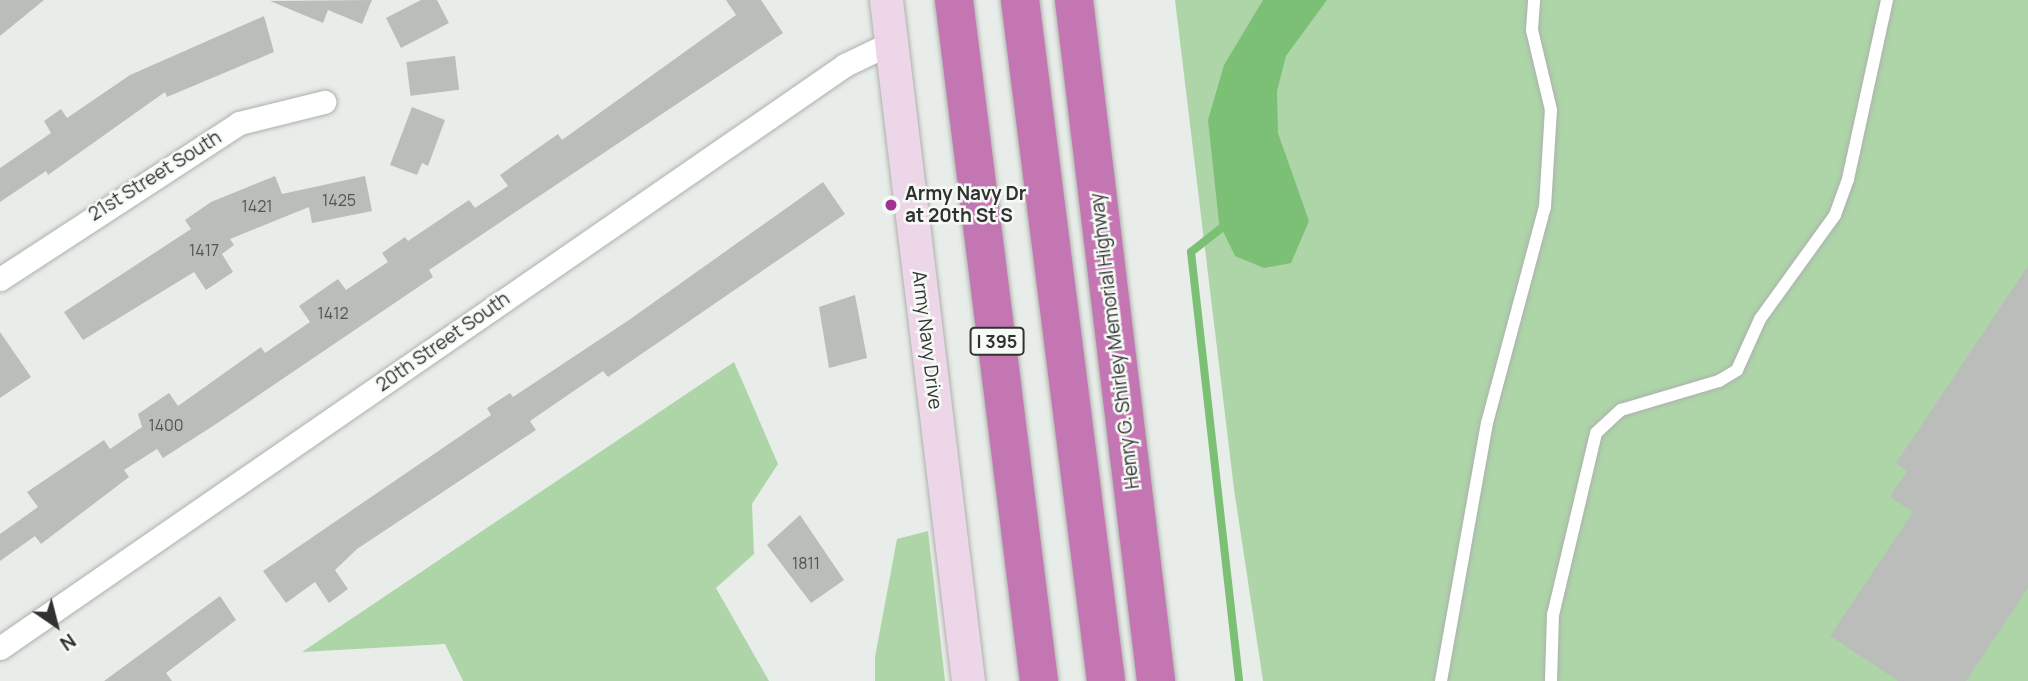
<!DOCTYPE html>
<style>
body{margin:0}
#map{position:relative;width:2028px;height:681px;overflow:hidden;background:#e9ede9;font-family:Manrope,sans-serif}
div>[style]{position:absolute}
.green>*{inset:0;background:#add5a8}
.water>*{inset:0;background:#7cc075}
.stream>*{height:8px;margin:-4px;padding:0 4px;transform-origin:4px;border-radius:4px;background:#7cc075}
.building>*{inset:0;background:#babdba;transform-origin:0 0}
.roads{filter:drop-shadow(0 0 2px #adb1ad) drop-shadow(0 0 2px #adb1ad)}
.lane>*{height:12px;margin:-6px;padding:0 6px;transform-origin:6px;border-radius:6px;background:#fff}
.street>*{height:23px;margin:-11.5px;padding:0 11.5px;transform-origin:11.5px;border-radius:11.5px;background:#fff}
.secondary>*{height:33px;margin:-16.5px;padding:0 16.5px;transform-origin:16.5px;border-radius:16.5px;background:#edd6e8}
.highway>*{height:38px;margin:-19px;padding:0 19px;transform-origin:19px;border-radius:19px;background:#c476b3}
.dots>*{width:19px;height:19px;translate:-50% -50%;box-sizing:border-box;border:4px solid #f6faf6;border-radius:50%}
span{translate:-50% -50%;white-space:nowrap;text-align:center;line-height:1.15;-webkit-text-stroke:5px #f6faf6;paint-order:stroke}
.number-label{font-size:16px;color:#535552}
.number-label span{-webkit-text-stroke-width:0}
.shield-label span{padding:2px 5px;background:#f6faf6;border:2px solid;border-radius:5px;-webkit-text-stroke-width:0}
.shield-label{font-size:18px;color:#313230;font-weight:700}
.street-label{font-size:19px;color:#313230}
.poi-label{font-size:19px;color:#313230;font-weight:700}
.left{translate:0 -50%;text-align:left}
.north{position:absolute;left:21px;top:590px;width:70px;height:70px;-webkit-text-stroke:5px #f6faf6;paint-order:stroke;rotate:145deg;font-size:19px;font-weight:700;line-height:28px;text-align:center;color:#313230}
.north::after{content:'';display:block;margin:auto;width:24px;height:32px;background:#313230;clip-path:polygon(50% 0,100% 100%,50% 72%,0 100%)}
</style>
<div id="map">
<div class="green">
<i style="clip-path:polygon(1175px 0,2028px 0,2028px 681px,1263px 681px,1234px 489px)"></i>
<i style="clip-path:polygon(734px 362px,778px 464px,752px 504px,754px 554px,716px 588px,769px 681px,463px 681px,445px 644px,302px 652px)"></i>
<i style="clip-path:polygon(928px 531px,945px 681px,875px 681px,875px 657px,897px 539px)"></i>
</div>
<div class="water">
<i style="clip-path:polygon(1263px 0,1327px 0,1286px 56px,1277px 91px,1278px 133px,1309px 221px,1291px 263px,1264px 268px,1235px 256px,1219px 223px,1208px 120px,1224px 65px)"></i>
</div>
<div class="stream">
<i style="left:1229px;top:222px;width:48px;rotate:141.7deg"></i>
<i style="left:1191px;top:252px;width:432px;rotate:83.6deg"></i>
</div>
<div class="building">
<i style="clip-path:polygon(0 0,44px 0,0 36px)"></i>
<i style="clip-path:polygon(372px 0,362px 24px,328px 10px,323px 23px,270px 1px)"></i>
<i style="clip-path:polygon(421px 0,437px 0,449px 23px,401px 48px,386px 18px)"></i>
<i style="clip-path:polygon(726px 0,761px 0,783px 33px,429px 270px,433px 277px,216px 424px,163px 458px,157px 449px,124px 470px,129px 477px,41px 544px,35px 536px,0 561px,0 534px,38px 507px,27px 492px,104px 440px,110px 449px,142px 427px,138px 414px,169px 393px,178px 406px,261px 347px,265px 353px,310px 322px,299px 306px,338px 279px,346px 290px,388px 262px,382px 253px,405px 237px,408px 241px,469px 200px,475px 208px,508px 186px,500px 175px,558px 134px,562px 140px,736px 15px)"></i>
<i style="clip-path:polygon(264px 16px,274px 52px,167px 97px,165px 92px,48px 175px,46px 171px,0 202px,0 168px,51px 133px,44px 121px,61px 109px,67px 118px,130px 75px)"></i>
<i style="left:455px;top:56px;width:34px;height:49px;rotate:83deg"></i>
<i style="clip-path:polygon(412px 107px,445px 120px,428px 166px,422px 163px,417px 175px,390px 165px)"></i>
<i style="clip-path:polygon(275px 176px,282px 194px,365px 176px,372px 211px,312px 223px,309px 207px,230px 239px,234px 245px,222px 254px,233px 272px,206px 290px,194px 272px,83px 340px,64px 312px,191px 229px,185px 220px,211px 202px)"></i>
<i style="clip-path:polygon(823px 182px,845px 214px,608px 377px,603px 371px,530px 421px,536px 430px,357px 549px,335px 570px,348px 589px,329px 603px,315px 582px,286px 603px,263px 571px,491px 415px,487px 408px,510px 393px,513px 397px,629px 320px)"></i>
<i style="clip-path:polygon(2028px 266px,2028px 588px,1966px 681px,1898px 681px,1830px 636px,1913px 512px,1890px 497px,1907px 471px,1896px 463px)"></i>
<i style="clip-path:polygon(855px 295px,867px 358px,829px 368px,819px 307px)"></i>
<i style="clip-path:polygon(0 332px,31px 377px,0 398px)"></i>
<i style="clip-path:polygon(800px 515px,844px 580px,811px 603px,767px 545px)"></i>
<i style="clip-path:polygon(220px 596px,236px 620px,166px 673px,172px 681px,104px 681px)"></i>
</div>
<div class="roads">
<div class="lane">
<i style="left:1441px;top:681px;width:262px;rotate:-79.9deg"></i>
<i style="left:1487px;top:423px;width:224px;rotate:-75deg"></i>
<i style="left:1545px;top:207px;width:97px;rotate:-86.5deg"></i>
<i style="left:1551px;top:110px;width:82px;rotate:-103.4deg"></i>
<i style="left:1532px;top:30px;width:30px;rotate:-86deg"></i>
<i style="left:1551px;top:681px;width:66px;rotate:-88.3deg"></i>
<i style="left:1553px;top:615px;width:187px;rotate:-76.7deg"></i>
<i style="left:1596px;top:433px;width:34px;rotate:-43deg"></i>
<i style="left:1621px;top:410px;width:102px;rotate:-16.5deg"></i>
<i style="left:1719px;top:381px;width:21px;rotate:-31deg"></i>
<i style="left:1737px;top:370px;width:56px;rotate:-65.7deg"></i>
<i style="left:1760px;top:319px;width:128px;rotate:-54.2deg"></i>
<i style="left:1835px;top:215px;width:38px;rotate:-70deg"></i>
<i style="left:1848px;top:179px;width:183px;rotate:-77.7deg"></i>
</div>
<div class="street">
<i style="left:0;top:279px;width:285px;rotate:-33.1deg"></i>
<i style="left:239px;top:123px;width:88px;rotate:-13.9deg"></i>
<i style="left:0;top:648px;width:1027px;rotate:-34.6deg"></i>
<i style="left:845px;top:65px;width:51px;rotate:-25.6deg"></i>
</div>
<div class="secondary">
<i style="left:886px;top:0;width:686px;rotate:83.13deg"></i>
</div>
<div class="highway">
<i style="left:954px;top:0;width:686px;rotate:82.89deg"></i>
<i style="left:1020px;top:0;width:686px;rotate:82.8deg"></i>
<i style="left:1074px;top:0;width:686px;rotate:83.13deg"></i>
</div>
</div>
<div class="dots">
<i style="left:891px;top:205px;background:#a3328f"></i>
</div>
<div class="number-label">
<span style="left:339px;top:200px">1425</span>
<span style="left:257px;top:206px">1421</span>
<span style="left:204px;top:250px">1417</span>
<span style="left:333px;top:313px">1412</span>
<span style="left:166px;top:425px">1400</span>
<span style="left:806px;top:563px">1811</span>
</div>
<div class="shield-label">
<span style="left:997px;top:341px">I 395</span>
</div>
<div class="street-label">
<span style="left:155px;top:176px;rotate:-32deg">21st Street South</span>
<span style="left:927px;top:340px;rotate:83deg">Army Navy Drive</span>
<span style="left:1115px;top:341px;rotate:-97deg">Henry G. Shirley Memorial Highway</span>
<span style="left:443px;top:342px;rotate:-35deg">20th Street South</span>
</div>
<div class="poi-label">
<span class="left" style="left:905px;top:205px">Army Navy Dr<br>at 20th St S</span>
</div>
<div class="north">N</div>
</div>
